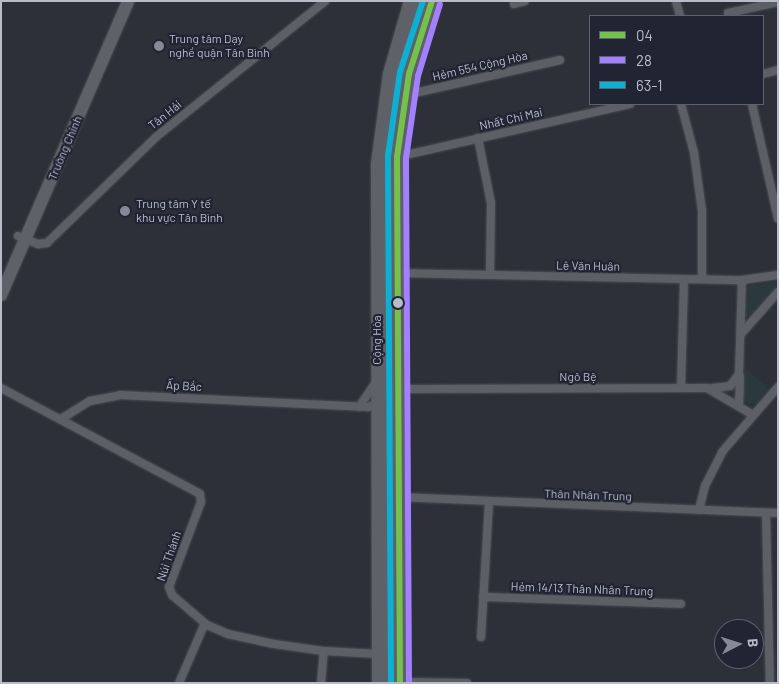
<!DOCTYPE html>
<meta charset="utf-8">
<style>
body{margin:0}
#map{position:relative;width:779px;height:684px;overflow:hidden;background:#2d3038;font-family:Barlow,sans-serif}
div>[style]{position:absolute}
.green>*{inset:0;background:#2b393e}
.roads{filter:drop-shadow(0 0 1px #4b4d52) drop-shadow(0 0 1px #4b4d52)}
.street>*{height:8px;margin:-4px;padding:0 4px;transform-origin:4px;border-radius:4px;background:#5d5f66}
.primary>*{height:12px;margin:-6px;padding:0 6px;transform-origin:6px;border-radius:6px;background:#5f6168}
.bus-1>*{height:6px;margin:-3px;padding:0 3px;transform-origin:3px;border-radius:3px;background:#76c04d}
.bus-2>*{height:6px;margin:-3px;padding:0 3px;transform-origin:3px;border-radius:3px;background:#a380ff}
.bus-3>*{height:6px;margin:-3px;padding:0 3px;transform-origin:3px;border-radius:3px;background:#0dafd3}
.dots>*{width:14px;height:14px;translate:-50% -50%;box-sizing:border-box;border:2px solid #212533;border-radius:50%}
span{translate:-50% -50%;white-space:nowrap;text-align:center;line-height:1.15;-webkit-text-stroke:4.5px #212533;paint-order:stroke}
.poi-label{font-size:12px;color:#b8bbc8}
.left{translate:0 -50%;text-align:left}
.street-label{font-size:12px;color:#b8bbc8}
.frame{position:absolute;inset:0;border:2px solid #b8bbc8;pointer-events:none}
.legend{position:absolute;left:589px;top:15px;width:175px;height:90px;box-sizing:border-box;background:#212533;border:1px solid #5d616f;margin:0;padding:6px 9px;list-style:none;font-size:15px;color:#b8bbc8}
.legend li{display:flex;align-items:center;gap:10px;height:25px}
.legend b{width:25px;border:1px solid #5d616f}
.north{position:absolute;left:714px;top:619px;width:50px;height:50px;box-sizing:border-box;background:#212533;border:1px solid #5d616f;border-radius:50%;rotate:85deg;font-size:14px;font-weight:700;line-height:20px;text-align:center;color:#b8bbc8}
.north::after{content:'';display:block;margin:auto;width:18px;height:22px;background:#878a96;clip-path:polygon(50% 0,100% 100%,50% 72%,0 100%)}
</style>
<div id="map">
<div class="green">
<i style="clip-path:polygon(776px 282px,778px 285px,750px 317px,745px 317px,748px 286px)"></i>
<i style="clip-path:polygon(745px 368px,770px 390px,756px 404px,746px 402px,742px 394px)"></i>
</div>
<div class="roads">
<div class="street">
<i style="left:676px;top:1px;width:16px;rotate:75deg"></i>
<i style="left:514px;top:4px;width:11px;rotate:-15deg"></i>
<i style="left:728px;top:13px;width:51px;rotate:-12.4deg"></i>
<i style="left:763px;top:74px;width:16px;rotate:-15deg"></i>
<i style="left:406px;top:95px;width:158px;rotate:-12.8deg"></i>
<i style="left:681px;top:104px;width:51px;rotate:75.1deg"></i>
<i style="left:694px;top:153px;width:59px;rotate:82.1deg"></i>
<i style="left:702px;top:211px;width:68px;rotate:90deg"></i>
<i style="left:752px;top:104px;width:117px;rotate:77.2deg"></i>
<i style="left:478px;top:138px;width:66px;rotate:78.7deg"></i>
<i style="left:491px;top:203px;width:72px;rotate:90.8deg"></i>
<i style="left:397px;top:157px;width:239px;rotate:-12.8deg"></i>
<i style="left:18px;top:236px;width:22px;rotate:22deg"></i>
<i style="left:38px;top:244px;width:9px;rotate:-6deg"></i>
<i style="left:47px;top:243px;width:152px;rotate:-44.2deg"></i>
<i style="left:156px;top:137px;width:217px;rotate:-38.8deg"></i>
<i style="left:397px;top:273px;width:345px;rotate:1.2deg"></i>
<i style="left:742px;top:280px;width:36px;rotate:-8deg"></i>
<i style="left:741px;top:334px;width:56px;rotate:-48.6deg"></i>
<i style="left:681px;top:387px;width:108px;rotate:-88.4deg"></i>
<i style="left:1px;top:388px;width:225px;rotate:28deg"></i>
<i style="left:200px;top:494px;width:8px;rotate:83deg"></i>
<i style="left:201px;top:502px;width:91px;rotate:110.6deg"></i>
<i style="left:169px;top:587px;width:9px;rotate:69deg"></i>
<i style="left:172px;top:595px;width:46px;rotate:40.6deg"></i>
<i style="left:207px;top:625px;width:23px;rotate:23deg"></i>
<i style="left:228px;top:634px;width:47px;rotate:12.3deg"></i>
<i style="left:274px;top:644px;width:50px;rotate:8deg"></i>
<i style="left:324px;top:651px;width:54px;rotate:3.2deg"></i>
<i style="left:712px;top:388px;width:18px;rotate:-6deg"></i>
<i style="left:730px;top:386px;width:15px;rotate:-53deg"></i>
<i style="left:739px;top:374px;width:94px;rotate:-88.2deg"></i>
<i style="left:398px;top:394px;width:11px;rotate:-27deg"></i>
<i style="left:408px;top:389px;width:299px;rotate:-0.2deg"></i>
<i style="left:707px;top:388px;width:53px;rotate:30.4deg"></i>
<i style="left:739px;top:406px;width:29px;rotate:-88deg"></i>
<i style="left:359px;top:407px;width:30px;rotate:-56deg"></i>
<i style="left:61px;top:419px;width:34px;rotate:-32deg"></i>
<i style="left:90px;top:401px;width:31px;rotate:-11deg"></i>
<i style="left:120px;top:395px;width:248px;rotate:2.8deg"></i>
<i style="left:368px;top:407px;width:11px;rotate:-22deg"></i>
<i style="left:398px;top:497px;width:380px;rotate:2.4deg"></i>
<i style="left:699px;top:510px;width:25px;rotate:-76deg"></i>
<i style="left:705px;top:486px;width:38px;rotate:-63deg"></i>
<i style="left:722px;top:452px;width:86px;rotate:-49.3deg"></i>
<i style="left:766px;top:513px;width:170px;rotate:88.7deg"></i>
<i style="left:483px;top:597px;width:198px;rotate:2deg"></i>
<i style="left:481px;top:637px;width:135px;rotate:-86.6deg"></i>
<i style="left:400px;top:682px;width:67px;rotate:0.9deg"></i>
<i style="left:179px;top:683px;width:65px;rotate:-66.6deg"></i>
<i style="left:321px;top:683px;width:32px;rotate:-85deg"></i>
</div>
<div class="primary">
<i style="left:1px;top:295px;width:320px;rotate:-66.6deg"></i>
<i style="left:378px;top:683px;width:519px;rotate:-90.11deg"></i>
<i style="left:377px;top:164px;width:91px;rotate:-82.4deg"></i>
<i style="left:389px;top:74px;width:76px;rotate:-74deg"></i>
<i style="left:389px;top:683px;width:523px;rotate:-90.22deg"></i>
<i style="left:387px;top:160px;width:99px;rotate:-81.3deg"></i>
<i style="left:402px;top:62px;width:64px;rotate:-71.8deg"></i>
<i style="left:400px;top:683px;width:526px;rotate:-90.33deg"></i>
<i style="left:397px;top:157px;width:84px;rotate:-81.8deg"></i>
<i style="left:409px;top:74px;width:77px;rotate:-72.5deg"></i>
</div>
</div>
<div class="bus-1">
<i style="left:400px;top:683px;width:526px;rotate:-90.33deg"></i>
<i style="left:397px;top:157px;width:84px;rotate:-81.8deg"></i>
<i style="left:409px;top:74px;width:77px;rotate:-72.5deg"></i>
</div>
<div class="bus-2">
<i style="left:409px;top:683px;width:525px;rotate:-90.33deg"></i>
<i style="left:406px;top:158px;width:83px;rotate:-81.7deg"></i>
<i style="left:418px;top:76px;width:75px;rotate:-73deg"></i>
</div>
<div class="bus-3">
<i style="left:391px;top:683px;width:527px;rotate:-90.33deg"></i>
<i style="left:388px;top:156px;width:85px;rotate:-81.9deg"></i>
<i style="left:400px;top:72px;width:75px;rotate:-72.1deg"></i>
</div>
<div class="dots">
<i style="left:159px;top:46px;background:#878a96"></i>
<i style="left:125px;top:211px;background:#878a96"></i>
<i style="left:398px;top:303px;background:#b8bbc8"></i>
</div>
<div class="poi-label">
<span class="left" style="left:169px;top:46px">Trung tâm Dạy<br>nghề quận Tân Bình</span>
<span class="left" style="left:136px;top:211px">Trung tâm Y tế<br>khu vực Tân Bình</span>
</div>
<div class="street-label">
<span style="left:480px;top:66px;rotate:-13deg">Hẻm 554 Cộng Hòa</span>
<span style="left:165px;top:115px;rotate:-39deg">Tân Hải</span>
<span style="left:511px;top:119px;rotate:-13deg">Nhất Chi Mai</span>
<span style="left:65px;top:148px;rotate:-67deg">Trường Chinh</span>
<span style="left:588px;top:266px;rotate:1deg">Lê Văn Huân</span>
<span style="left:377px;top:340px;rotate:-90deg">Cộng Hòa</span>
<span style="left:578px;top:377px">Ngô Bệ</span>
<span style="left:184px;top:386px;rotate:3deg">Ấp Bắc</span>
<span style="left:588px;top:495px;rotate:2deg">Thân Nhân Trung</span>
<span style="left:169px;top:556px;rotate:-71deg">Núi Thành</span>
<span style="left:582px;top:589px;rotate:2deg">Hẻm 14/13 Thân Nhân Trung</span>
</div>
<div class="frame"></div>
<ul class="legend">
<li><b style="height:6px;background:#76c04d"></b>04</li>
<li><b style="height:6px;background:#a380ff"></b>28</li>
<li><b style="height:6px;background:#0dafd3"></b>63-1</li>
</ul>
<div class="north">B</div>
</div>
